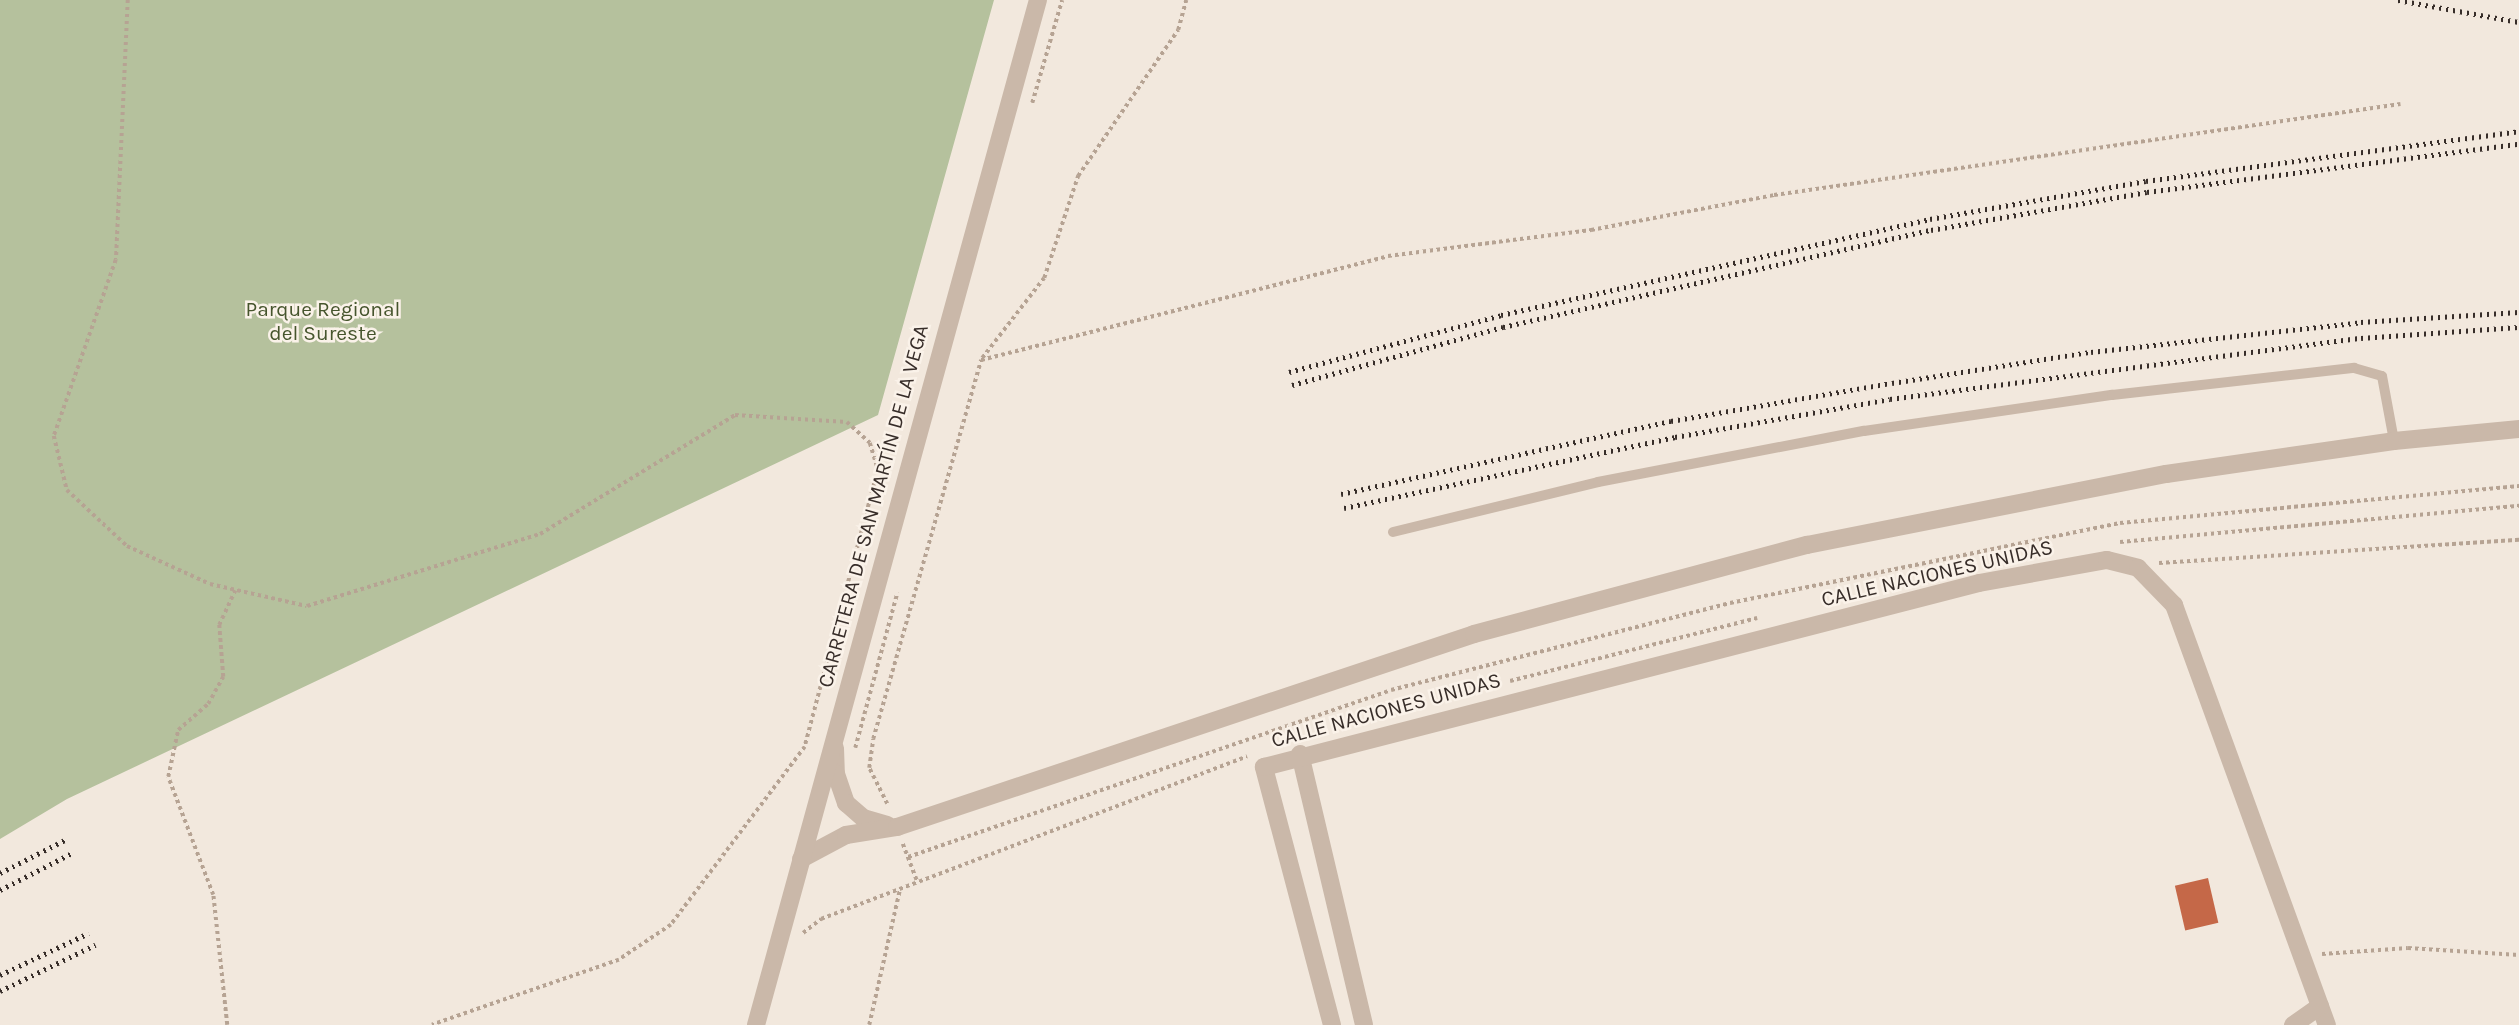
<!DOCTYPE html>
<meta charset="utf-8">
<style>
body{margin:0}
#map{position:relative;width:2519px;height:1025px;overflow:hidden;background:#f2e8dd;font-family:Karla,sans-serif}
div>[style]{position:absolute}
.green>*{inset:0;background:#b5c19d}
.building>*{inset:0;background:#c56848;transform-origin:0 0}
.path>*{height:3.5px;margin-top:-1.75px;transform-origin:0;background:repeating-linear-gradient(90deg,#b6a393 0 3.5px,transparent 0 7px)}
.service>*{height:10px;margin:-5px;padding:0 5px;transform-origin:5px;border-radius:5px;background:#cab8a9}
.minor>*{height:18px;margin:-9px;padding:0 9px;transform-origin:9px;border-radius:9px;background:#cab8a9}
.tertiary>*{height:18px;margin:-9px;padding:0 9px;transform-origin:9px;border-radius:9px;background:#cab8a9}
.rail>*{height:5px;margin-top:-2.5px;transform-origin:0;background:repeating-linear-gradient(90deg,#372d29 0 2px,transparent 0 7px)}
span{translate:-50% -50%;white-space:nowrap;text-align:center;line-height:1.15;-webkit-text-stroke:5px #faf2e9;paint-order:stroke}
.park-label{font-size:21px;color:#46552d}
.street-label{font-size:21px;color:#372d29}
</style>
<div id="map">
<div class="green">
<i style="clip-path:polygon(0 0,994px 0,878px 415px,67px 799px,0 839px)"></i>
</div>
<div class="building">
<i style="left:2208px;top:878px;width:46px;height:34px;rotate:77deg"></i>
</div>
<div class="path">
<i style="left:128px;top:0;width:260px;rotate:92.6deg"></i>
<i style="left:116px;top:260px;width:187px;rotate:109.4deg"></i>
<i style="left:54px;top:436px;width:56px;rotate:76.5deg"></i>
<i style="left:67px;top:490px;width:82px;rotate:43deg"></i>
<i style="left:127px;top:546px;width:91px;rotate:24.6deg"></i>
<i style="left:210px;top:584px;width:99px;rotate:12.8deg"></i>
<i style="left:307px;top:606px;width:244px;rotate:-17.2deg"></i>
<i style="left:540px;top:534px;width:228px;rotate:-31.4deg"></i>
<i style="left:735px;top:415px;width:112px;rotate:3.6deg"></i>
<i style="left:847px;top:422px;width:31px;rotate:42deg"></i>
<i style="left:870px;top:443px;width:28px;rotate:73deg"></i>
<i style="left:878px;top:470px;width:286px;rotate:104.8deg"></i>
<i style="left:805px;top:747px;width:223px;rotate:127deg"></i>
<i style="left:671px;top:925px;width:63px;rotate:146.1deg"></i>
<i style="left:619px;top:960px;width:198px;rotate:160.8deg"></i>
<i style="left:1032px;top:103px;width:107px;rotate:-73.8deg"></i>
<i style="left:982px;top:358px;width:101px;rotate:-52.2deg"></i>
<i style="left:1044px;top:278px;width:108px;rotate:-71.6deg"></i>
<i style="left:1078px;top:176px;width:177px;rotate:-55.6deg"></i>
<i style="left:1178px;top:30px;width:31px;rotate:-75deg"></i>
<i style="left:2120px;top:542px;width:401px;rotate:-5.2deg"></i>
<i style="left:2159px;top:563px;width:361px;rotate:-3.7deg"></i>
<i style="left:1510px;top:681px;width:255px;rotate:-14.3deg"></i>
<i style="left:855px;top:748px;width:161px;rotate:-74.8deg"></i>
<i style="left:887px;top:804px;width:40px;rotate:-116.6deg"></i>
<i style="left:869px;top:768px;width:29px;rotate:-82deg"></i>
<i style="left:873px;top:739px;width:394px;rotate:-74.1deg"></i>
<i style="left:981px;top:360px;width:420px;rotate:-14.3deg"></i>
<i style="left:1388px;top:256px;width:205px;rotate:-7.3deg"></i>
<i style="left:1591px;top:230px;width:186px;rotate:-10.8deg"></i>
<i style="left:1774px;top:195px;width:633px;rotate:-8.27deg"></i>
<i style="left:903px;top:844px;width:40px;rotate:69deg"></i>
<i style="left:908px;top:857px;width:511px;rotate:-19.07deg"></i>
<i style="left:1391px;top:690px;width:350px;rotate:-14.4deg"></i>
<i style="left:1730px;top:603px;width:398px;rotate:-11.6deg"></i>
<i style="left:2120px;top:523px;width:401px;rotate:-5.3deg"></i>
<i style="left:803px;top:933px;width:23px;rotate:-38deg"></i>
<i style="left:821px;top:919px;width:456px;rotate:-20.9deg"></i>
<i style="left:2322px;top:954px;width:86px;rotate:-4deg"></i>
<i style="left:2408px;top:948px;width:111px;rotate:3.6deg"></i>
<i style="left:227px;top:1025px;width:131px;rotate:-96.1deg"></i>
<i style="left:213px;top:895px;width:126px;rotate:-110.9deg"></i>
<i style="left:168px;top:777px;width:48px;rotate:-78deg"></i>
<i style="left:178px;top:730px;width:40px;rotate:-41deg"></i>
<i style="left:208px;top:704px;width:31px;rotate:-61deg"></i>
<i style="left:223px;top:677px;width:52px;rotate:-94.4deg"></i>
<i style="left:219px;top:625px;width:38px;rotate:-65deg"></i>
<i style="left:869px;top:1025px;width:140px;rotate:-77.2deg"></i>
</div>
<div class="service">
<i style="left:1393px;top:532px;width:211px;rotate:-13.7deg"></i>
<i style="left:1598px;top:482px;width:271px;rotate:-10.9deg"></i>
<i style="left:1864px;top:431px;width:251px;rotate:-8.3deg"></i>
<i style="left:2112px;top:395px;width:244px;rotate:-6.4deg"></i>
<i style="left:2354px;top:368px;width:29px;rotate:16deg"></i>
<i style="left:2382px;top:376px;width:66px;rotate:79.5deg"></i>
</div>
<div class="minor">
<i style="left:835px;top:748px;width:26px;rotate:88deg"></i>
<i style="left:836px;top:774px;width:31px;rotate:71deg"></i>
<i style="left:846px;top:803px;width:23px;rotate:41deg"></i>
<i style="left:863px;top:818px;width:25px;rotate:16deg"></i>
<i style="left:1300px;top:754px;width:278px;rotate:76.7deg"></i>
<i style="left:801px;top:859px;width:51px;rotate:-28.1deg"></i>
<i style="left:846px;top:835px;width:52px;rotate:-8.9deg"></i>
<i style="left:897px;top:827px;width:608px;rotate:-18.49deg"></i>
<i style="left:1474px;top:634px;width:345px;rotate:-15deg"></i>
<i style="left:1807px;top:545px;width:366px;rotate:-11.2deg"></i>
<i style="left:2166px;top:474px;width:230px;rotate:-8.2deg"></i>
<i style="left:2394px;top:441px;width:126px;rotate:-5.5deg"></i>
<i style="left:1332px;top:1025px;width:267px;rotate:-104.8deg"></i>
<i style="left:1264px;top:767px;width:738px;rotate:-14.43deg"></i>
<i style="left:1979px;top:583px;width:130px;rotate:-10.2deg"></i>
<i style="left:2107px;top:560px;width:32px;rotate:14deg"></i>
<i style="left:2138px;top:568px;width:52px;rotate:45.8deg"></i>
<i style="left:2174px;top:605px;width:447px;rotate:70deg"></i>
<i style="left:2293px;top:1025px;width:33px;rotate:-35deg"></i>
</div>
<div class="tertiary">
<i style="left:756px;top:1025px;width:1063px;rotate:-74.62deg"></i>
</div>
<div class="rail">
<i style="left:2398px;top:0;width:123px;rotate:10.3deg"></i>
<i style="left:1289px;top:372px;width:220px;rotate:-15deg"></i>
<i style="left:1501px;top:315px;width:440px;rotate:-12.6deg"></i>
<i style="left:1930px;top:219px;width:219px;rotate:-10deg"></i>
<i style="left:2146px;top:181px;width:376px;rotate:-7.6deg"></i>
<i style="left:1292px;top:385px;width:219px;rotate:-15.4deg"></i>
<i style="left:1503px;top:327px;width:439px;rotate:-12.8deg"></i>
<i style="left:1931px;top:230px;width:219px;rotate:-10deg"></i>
<i style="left:2147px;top:192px;width:375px;rotate:-7.4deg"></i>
<i style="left:1341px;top:494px;width:338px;rotate:-12.5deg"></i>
<i style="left:1671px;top:421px;width:224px;rotate:-9.8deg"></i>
<i style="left:1892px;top:383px;width:201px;rotate:-8.9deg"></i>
<i style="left:2091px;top:352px;width:272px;rotate:-6.3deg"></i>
<i style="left:2361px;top:322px;width:158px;rotate:-3.6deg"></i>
<i style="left:1344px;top:508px;width:339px;rotate:-12.1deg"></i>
<i style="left:1675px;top:437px;width:218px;rotate:-10deg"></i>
<i style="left:1890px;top:399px;width:475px;rotate:-7.4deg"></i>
<i style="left:2361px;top:338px;width:158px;rotate:-4deg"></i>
<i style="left:0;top:873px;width:75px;rotate:-26.9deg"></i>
<i style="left:0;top:890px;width:81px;rotate:-27.2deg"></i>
<i style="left:0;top:975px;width:98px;rotate:-25.3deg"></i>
<i style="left:0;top:991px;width:106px;rotate:-25.8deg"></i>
</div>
<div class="park-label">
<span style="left:323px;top:321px">Parque Regional<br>del Sureste</span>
</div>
<div class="street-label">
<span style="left:873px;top:506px;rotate:-75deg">CARRETERA DE SAN MARTÍN DE LA VEGA</span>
<span style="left:1937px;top:573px;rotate:-13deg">CALLE NACIONES UNIDAS</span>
<span style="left:1386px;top:710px;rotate:-15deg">CALLE NACIONES UNIDAS</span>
</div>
</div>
